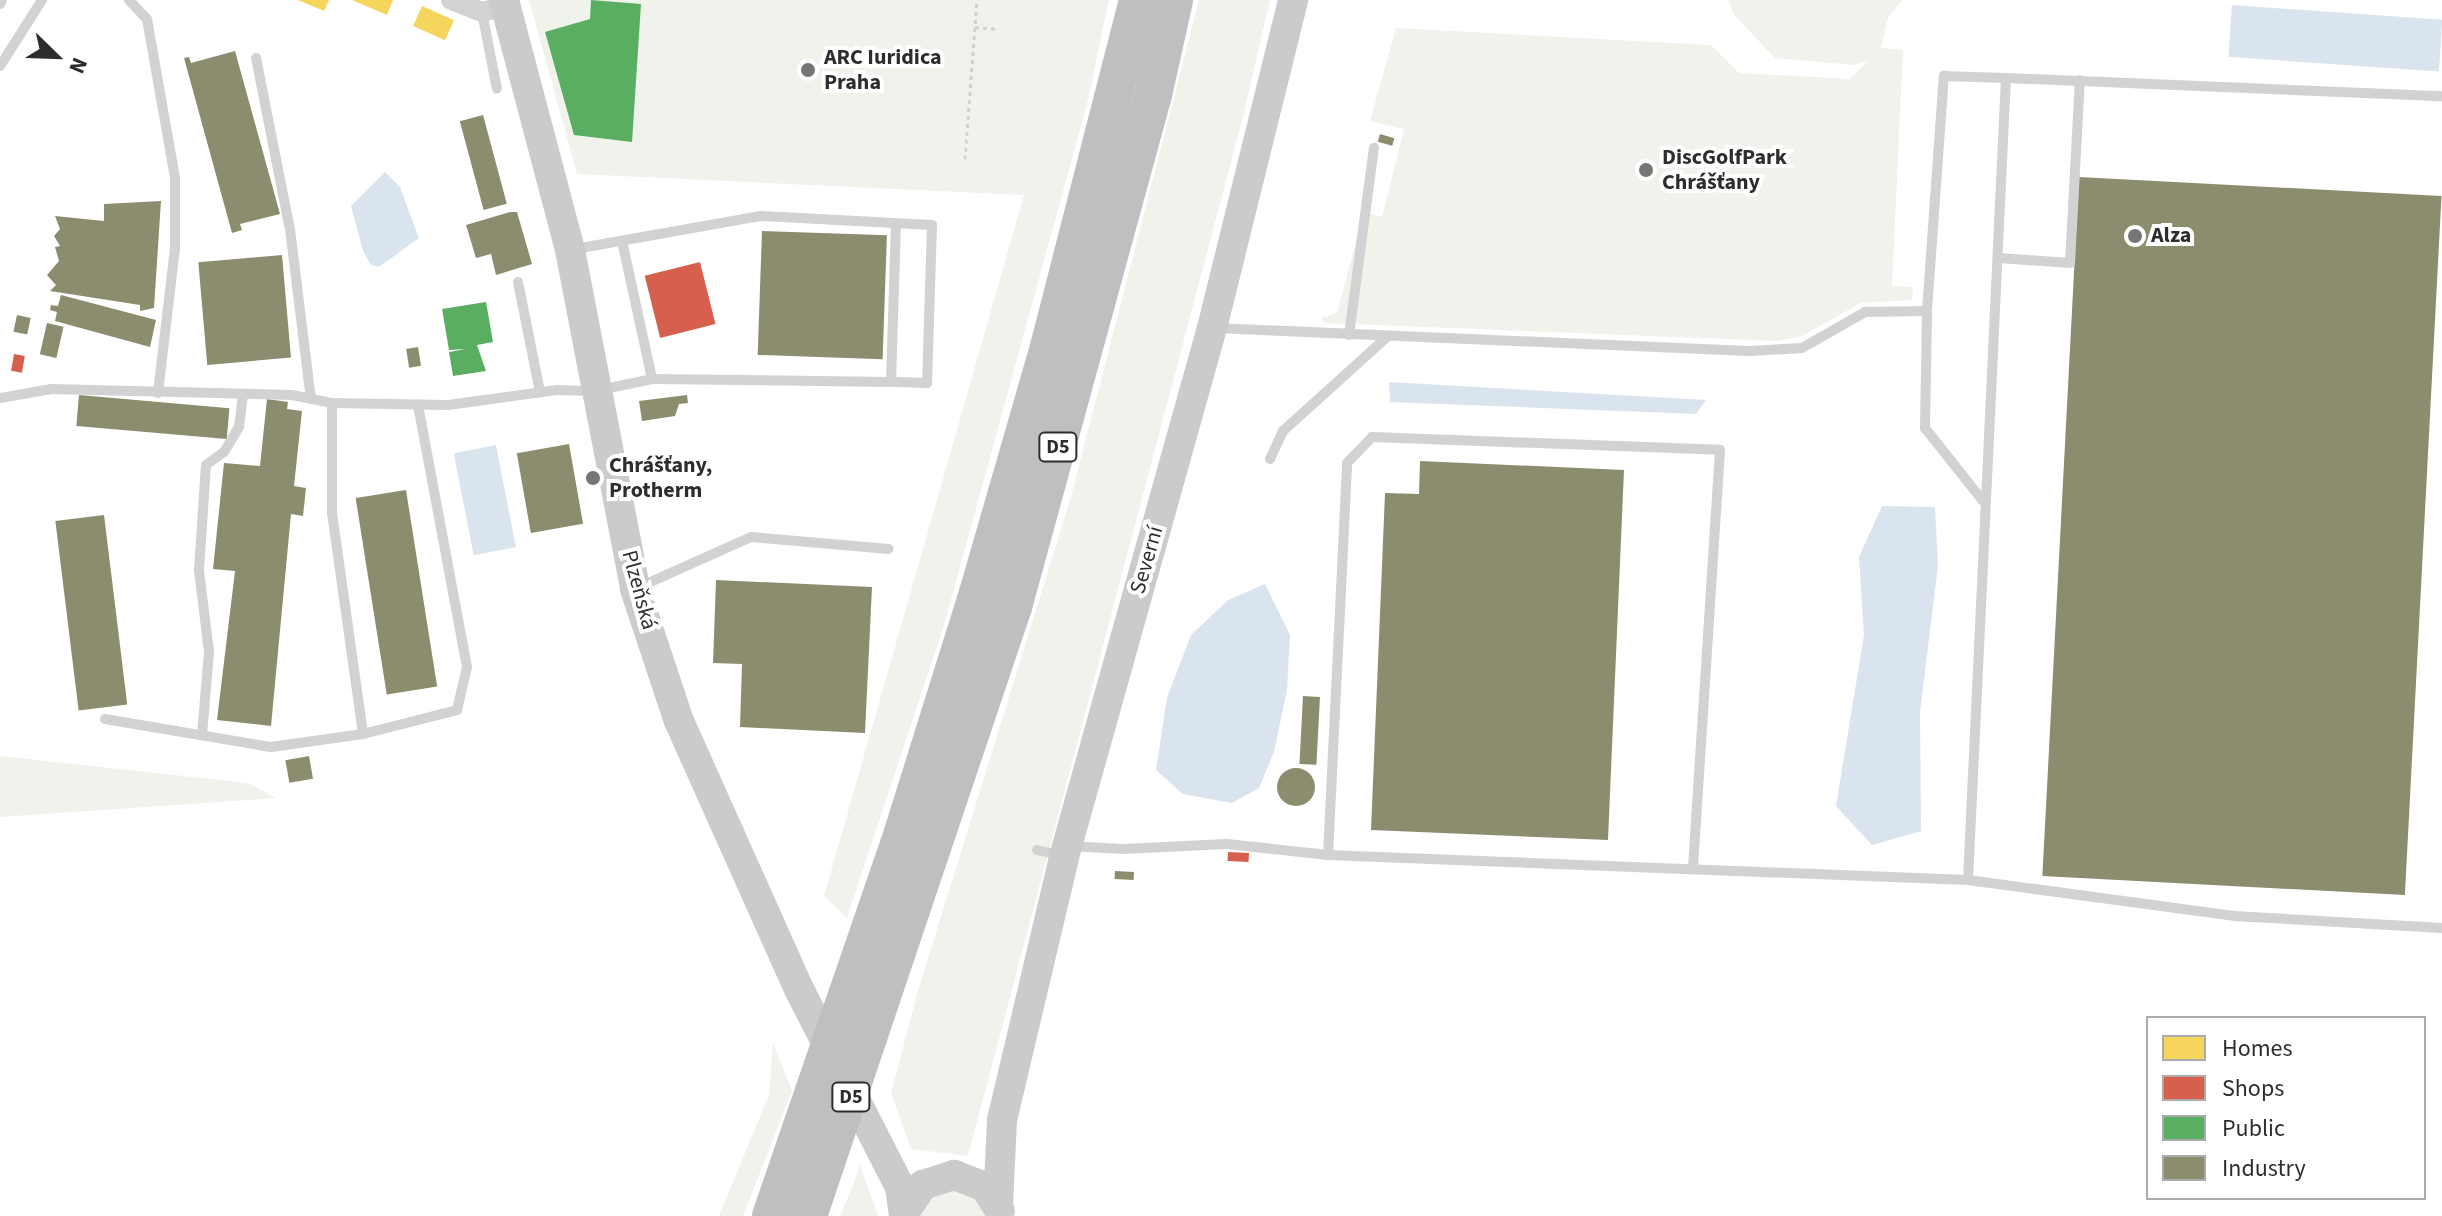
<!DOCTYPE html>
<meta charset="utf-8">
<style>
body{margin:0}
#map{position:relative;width:2442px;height:1216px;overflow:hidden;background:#fff;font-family:"Source Sans 3",sans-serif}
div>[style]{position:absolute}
.green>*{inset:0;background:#eff3ec}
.water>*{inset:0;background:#dae4ef;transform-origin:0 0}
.homes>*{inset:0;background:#f6d55c;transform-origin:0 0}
.shops>*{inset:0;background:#d6604d;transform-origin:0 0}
.public>*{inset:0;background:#5aae61}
.industry>*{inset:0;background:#8c8c6e;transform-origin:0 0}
.round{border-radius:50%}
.path>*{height:3px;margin-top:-1.5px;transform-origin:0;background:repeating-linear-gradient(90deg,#d2d2d2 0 4px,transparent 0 8px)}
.lane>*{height:10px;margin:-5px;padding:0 5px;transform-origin:5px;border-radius:5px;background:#d2d2d2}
.street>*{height:20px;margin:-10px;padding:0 10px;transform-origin:10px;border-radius:10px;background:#d2d2d2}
.secondary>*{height:30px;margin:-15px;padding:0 15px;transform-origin:15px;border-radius:15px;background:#cbcbcb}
.highway>*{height:38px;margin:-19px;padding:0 19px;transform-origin:19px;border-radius:19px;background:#bfbfbf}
.dots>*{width:22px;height:22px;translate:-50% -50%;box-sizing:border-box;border:4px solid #fff;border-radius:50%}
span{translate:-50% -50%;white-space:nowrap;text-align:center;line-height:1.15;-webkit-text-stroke:8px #fff;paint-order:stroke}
.shield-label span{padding:2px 6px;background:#fff;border:2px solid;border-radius:6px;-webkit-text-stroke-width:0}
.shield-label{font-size:20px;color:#2d2d2d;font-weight:700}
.poi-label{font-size:22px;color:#2d2d2d;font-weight:700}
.left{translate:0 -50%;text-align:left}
.street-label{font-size:22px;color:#2d2d2d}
.legend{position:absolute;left:2146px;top:1016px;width:280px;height:184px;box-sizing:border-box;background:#fff;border:2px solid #ababab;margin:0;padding:10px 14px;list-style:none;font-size:24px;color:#2d2d2d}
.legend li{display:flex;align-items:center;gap:16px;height:40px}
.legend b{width:40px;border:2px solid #ababab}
.north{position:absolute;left:16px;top:16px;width:80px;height:80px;-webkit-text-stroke:6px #fff;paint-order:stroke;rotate:113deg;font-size:22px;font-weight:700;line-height:32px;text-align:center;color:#2d2d2d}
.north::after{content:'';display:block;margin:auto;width:28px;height:36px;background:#2d2d2d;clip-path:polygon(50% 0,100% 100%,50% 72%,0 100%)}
</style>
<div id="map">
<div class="green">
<i style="clip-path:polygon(529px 0,1109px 0,1087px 104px,944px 625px,847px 918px,824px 896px,1024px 195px,577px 174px)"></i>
<i style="clip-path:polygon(1199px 0,1270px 0,1244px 113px,968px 1156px,911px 1149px,891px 1093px,918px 991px,1071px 497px)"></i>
<i style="clip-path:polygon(1728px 0,1902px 0,1888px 18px,1881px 48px,1903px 50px,1892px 286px,1913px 287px,1912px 300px,1861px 303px,1802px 336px,1778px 341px,1324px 323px,1321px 318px,1337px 313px,1364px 212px,1382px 217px,1404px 129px,1370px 121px,1396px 28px,1711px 45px,1739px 73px,1850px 79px,1869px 60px,1853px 65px,1775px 58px,1734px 15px)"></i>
<i style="clip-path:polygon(0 756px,248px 783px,276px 798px,0 817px)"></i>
<i style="clip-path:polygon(773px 1043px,792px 1091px,743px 1216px,719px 1216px,769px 1095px)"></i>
<i style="clip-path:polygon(860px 1165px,878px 1216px,840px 1216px,853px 1185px)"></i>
<i style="clip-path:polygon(941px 1189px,972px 1194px,987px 1216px,916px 1216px)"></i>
</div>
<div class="water">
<i style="left:2232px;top:5px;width:211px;height:52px;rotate:4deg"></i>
<i style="clip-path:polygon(385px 172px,400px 187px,419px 238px,379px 267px,371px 265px,363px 251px,351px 206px)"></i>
<i style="clip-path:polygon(1389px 382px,1706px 400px,1696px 414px,1390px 402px)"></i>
<i style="left:496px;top:445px;width:104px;height:43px;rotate:79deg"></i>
<i style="clip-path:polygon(1882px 506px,1935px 507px,1938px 566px,1920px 712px,1921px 831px,1872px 845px,1836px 806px,1864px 635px,1859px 557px)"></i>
<i style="clip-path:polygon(1265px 584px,1290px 635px,1287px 690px,1274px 752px,1259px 788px,1232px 803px,1183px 794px,1156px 770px,1167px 698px,1191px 635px,1228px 600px)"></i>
</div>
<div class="homes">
<i style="clip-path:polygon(298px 0,329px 0,324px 11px)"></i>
<i style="clip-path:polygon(352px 0,393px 0,387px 15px)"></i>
<i style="left:422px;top:6px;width:35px;height:22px;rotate:24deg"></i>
</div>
<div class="shops">
<i style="left:700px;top:262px;width:64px;height:57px;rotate:76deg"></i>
<i style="left:14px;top:354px;width:11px;height:17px;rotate:10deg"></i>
<i style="left:1228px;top:852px;width:21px;height:9px;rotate:3deg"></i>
</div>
<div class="public">
<i style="clip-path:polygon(591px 0,641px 4px,632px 142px,574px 135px,545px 32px,590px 19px)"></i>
<i style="clip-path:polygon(486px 302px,493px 342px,477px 345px,486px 371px,453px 376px,449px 352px,466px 349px,449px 350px,442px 309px)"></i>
</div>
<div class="industry">
<i style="clip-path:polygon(235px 51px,280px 214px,240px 224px,242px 230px,232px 233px,184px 58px,189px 57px,191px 63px)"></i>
<i style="left:483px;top:115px;width:92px;height:24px;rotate:75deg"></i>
<i style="left:1380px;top:134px;width:15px;height:8px;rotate:16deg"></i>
<i style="left:2079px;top:177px;width:363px;height:700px;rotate:3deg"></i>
<i style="clip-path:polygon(161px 201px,154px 308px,140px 311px,140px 305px,50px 291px,56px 285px,47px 275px,59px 261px,55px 247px,60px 246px,54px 236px,60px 229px,55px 216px,104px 221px,104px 204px)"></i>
<i style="clip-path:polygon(510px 212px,517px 212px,532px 264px,496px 275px,491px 254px,476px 258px,466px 225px)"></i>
<i style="left:762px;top:231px;width:125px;height:124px;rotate:2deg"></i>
<i style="left:282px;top:255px;width:103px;height:84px;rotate:85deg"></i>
<i style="clip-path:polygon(61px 295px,156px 320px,150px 347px,55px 321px,57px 312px,50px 310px,51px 305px,58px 306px)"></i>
<i style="left:17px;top:315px;width:14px;height:17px;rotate:12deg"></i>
<i style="left:47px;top:323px;width:17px;height:32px;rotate:13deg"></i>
<i style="left:418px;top:347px;width:19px;height:12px;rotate:81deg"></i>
<i style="left:79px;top:395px;width:151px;height:31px;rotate:5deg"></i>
<i style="clip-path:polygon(687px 395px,688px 403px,679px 404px,675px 416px,642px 421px,639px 401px)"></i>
<i style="clip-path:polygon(267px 399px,288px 402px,287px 409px,302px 411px,294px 486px,306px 488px,303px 516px,291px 514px,271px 726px,217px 720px,235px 571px,213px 569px,224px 463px,260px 466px)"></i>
<i style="left:569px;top:444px;width:81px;height:53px;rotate:80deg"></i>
<i style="clip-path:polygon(1420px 461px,1624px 470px,1608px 840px,1371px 830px,1385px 493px,1419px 494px)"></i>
<i style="left:406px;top:490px;width:199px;height:51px;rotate:81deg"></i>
<i style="left:104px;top:515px;width:191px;height:49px;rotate:83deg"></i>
<i style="clip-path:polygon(716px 580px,872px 587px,865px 733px,740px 727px,742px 664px,713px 663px)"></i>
<i style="left:1303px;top:696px;width:17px;height:68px;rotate:3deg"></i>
<i style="left:309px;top:756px;width:23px;height:24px;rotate:80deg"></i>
<i class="round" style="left:1277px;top:768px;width:38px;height:38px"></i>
<i style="left:1115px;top:871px;width:19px;height:8px;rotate:3deg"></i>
</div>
<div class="path">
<i style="left:975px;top:27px;width:24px;rotate:5deg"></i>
<i style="left:965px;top:159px;width:159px;rotate:-85.7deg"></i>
</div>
<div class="lane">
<i style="left:129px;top:0;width:26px;rotate:47deg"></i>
<i style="left:147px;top:19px;width:161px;rotate:80deg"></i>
<i style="left:175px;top:178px;width:70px;rotate:90deg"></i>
<i style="left:175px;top:248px;width:146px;rotate:96.7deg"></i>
<i style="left:0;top:4px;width:4px;rotate:-63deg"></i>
<i style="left:482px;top:12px;width:78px;rotate:79deg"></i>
<i style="left:256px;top:58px;width:174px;rotate:78.8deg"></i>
<i style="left:290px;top:229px;width:171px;rotate:83deg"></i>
<i style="left:0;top:66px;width:78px;rotate:-57.5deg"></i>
<i style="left:622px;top:241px;width:141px;rotate:77.7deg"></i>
<i style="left:575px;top:249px;width:189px;rotate:-10.1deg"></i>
<i style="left:761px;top:216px;width:171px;rotate:3deg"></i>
<i style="left:932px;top:225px;width:158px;rotate:91.8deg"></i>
<i style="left:927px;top:383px;width:36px;rotate:-178deg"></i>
<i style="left:1999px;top:258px;width:71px;rotate:4deg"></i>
<i style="left:2070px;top:263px;width:183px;rotate:-86.9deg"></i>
<i style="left:518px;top:282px;width:112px;rotate:78.7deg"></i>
<i style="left:1215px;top:328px;width:534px;rotate:2.47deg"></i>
<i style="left:1749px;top:351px;width:53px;rotate:-3.2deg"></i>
<i style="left:1802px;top:348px;width:73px;rotate:-29.7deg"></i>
<i style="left:1865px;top:312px;width:62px;rotate:-0.9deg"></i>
<i style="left:1349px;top:335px;width:189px;rotate:-82.4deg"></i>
<i style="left:0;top:398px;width:52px;rotate:-10deg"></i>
<i style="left:51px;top:389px;width:241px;rotate:1.4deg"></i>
<i style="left:292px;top:395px;width:41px;rotate:11.3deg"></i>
<i style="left:332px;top:403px;width:116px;rotate:1deg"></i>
<i style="left:448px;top:405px;width:110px;rotate:-7.8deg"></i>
<i style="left:557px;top:390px;width:38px;rotate:2deg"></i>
<i style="left:595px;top:391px;width:58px;rotate:-11.9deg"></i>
<i style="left:652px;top:379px;width:239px;rotate:0.7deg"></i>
<i style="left:891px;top:382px;width:158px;rotate:-88.2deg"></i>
<i style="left:332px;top:403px;width:110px;rotate:90deg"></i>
<i style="left:332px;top:513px;width:223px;rotate:82deg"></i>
<i style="left:1270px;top:459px;width:31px;rotate:-65deg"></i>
<i style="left:1283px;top:431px;width:142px;rotate:-42.1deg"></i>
<i style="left:1983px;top:501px;width:93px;rotate:-128.5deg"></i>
<i style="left:1925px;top:428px;width:117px;rotate:-89deg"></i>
<i style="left:1927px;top:311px;width:236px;rotate:-85.9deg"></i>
<i style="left:1944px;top:76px;width:62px;rotate:1.8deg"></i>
<i style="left:637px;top:588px;width:125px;rotate:-24.1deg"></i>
<i style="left:751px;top:537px;width:138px;rotate:5deg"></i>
<i style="left:105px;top:719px;width:168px;rotate:9.6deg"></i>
<i style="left:271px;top:747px;width:93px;rotate:-8deg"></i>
<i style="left:363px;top:734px;width:97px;rotate:-14.3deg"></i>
<i style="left:457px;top:710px;width:44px;rotate:-76.9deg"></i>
<i style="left:467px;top:667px;width:267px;rotate:-100.6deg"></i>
<i style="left:202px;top:735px;width:83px;rotate:-85.2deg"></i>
<i style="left:209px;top:652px;width:83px;rotate:-97deg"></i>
<i style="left:199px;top:570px;width:105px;rotate:-86.2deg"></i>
<i style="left:206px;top:465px;width:22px;rotate:-36deg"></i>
<i style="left:224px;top:452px;width:29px;rotate:-59deg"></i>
<i style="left:239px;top:427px;width:33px;rotate:-83deg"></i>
<i style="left:1069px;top:846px;width:54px;rotate:3.2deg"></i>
<i style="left:1123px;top:849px;width:104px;rotate:-2.8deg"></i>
<i style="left:1227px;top:844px;width:102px;rotate:6.2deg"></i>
<i style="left:1328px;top:855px;width:640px;rotate:2.24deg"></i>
<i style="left:1968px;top:880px;width:268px;rotate:7.7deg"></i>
<i style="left:2234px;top:916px;width:208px;rotate:3.3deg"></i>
<i style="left:1037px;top:850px;width:26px;rotate:13deg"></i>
<i style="left:1328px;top:855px;width:392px;rotate:-87.2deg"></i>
<i style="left:1347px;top:463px;width:36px;rotate:-46deg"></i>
<i style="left:1372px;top:437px;width:348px;rotate:2.1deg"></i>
<i style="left:1720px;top:450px;width:419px;rotate:93.7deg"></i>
<i style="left:1968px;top:880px;width:803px;rotate:-87.29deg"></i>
<i style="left:2006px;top:78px;width:436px;rotate:2.4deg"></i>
</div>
<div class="street">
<i style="left:451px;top:0;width:33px;rotate:21deg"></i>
<i style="left:482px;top:12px;width:24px;rotate:-15deg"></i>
</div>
<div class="secondary">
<i style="left:504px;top:0;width:259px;rotate:75.2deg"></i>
<i style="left:570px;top:250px;width:345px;rotate:79.1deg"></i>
<i style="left:635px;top:589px;width:139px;rotate:71.6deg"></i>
<i style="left:679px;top:721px;width:296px;rotate:65.9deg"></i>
<i style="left:800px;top:991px;width:220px;rotate:63deg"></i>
<i style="left:900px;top:1187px;width:29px;rotate:82deg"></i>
<i style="left:998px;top:1205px;width:85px;rotate:-87.3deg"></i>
<i style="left:1002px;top:1120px;width:270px;rotate:-76.7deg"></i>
<i style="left:1064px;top:857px;width:549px;rotate:-74.37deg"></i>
<i style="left:1212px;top:328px;width:338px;rotate:-76.1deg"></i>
<i style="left:904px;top:1213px;width:34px;rotate:-56deg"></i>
<i style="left:923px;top:1185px;width:33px;rotate:-18deg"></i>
<i style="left:954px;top:1175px;width:33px;rotate:21deg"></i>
<i style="left:985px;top:1187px;width:28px;rotate:58deg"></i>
</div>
<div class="highway">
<i style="left:771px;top:1216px;width:392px;rotate:-71deg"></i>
<i style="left:899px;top:845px;width:264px;rotate:-72.6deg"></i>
<i style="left:978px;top:593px;width:260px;rotate:-73.9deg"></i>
<i style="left:1050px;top:343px;width:354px;rotate:-75.6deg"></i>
<i style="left:808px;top:1216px;width:643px;rotate:-71.4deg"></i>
<i style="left:1013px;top:607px;width:531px;rotate:-74.71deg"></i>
<i style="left:1153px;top:95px;width:97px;rotate:-77.5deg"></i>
</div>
<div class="dots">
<i style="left:808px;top:70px;background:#767676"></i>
<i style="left:1646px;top:170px;background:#767676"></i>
<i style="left:2135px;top:236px;background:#767676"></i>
<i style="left:593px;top:478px;background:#767676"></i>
</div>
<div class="shield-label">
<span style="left:1058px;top:447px">D5</span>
<span style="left:851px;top:1097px">D5</span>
</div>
<div class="poi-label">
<span class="left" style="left:824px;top:70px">ARC Iuridica<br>Praha</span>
<span class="left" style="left:1662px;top:170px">DiscGolfPark<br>Chrášťany</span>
<span class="left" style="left:2151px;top:236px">Alza</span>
<span class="left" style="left:609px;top:478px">Chrášťany,<br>Protherm</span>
</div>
<div class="street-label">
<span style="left:1147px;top:560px;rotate:-74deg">Severní</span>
<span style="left:639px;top:590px;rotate:75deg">Plzeňská</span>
</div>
<ul class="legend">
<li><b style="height:22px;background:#f6d55c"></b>Homes</li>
<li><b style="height:22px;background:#d6604d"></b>Shops</li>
<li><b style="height:22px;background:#5aae61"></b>Public</li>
<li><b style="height:22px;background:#8c8c6e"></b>Industry</li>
</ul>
<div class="north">N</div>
</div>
